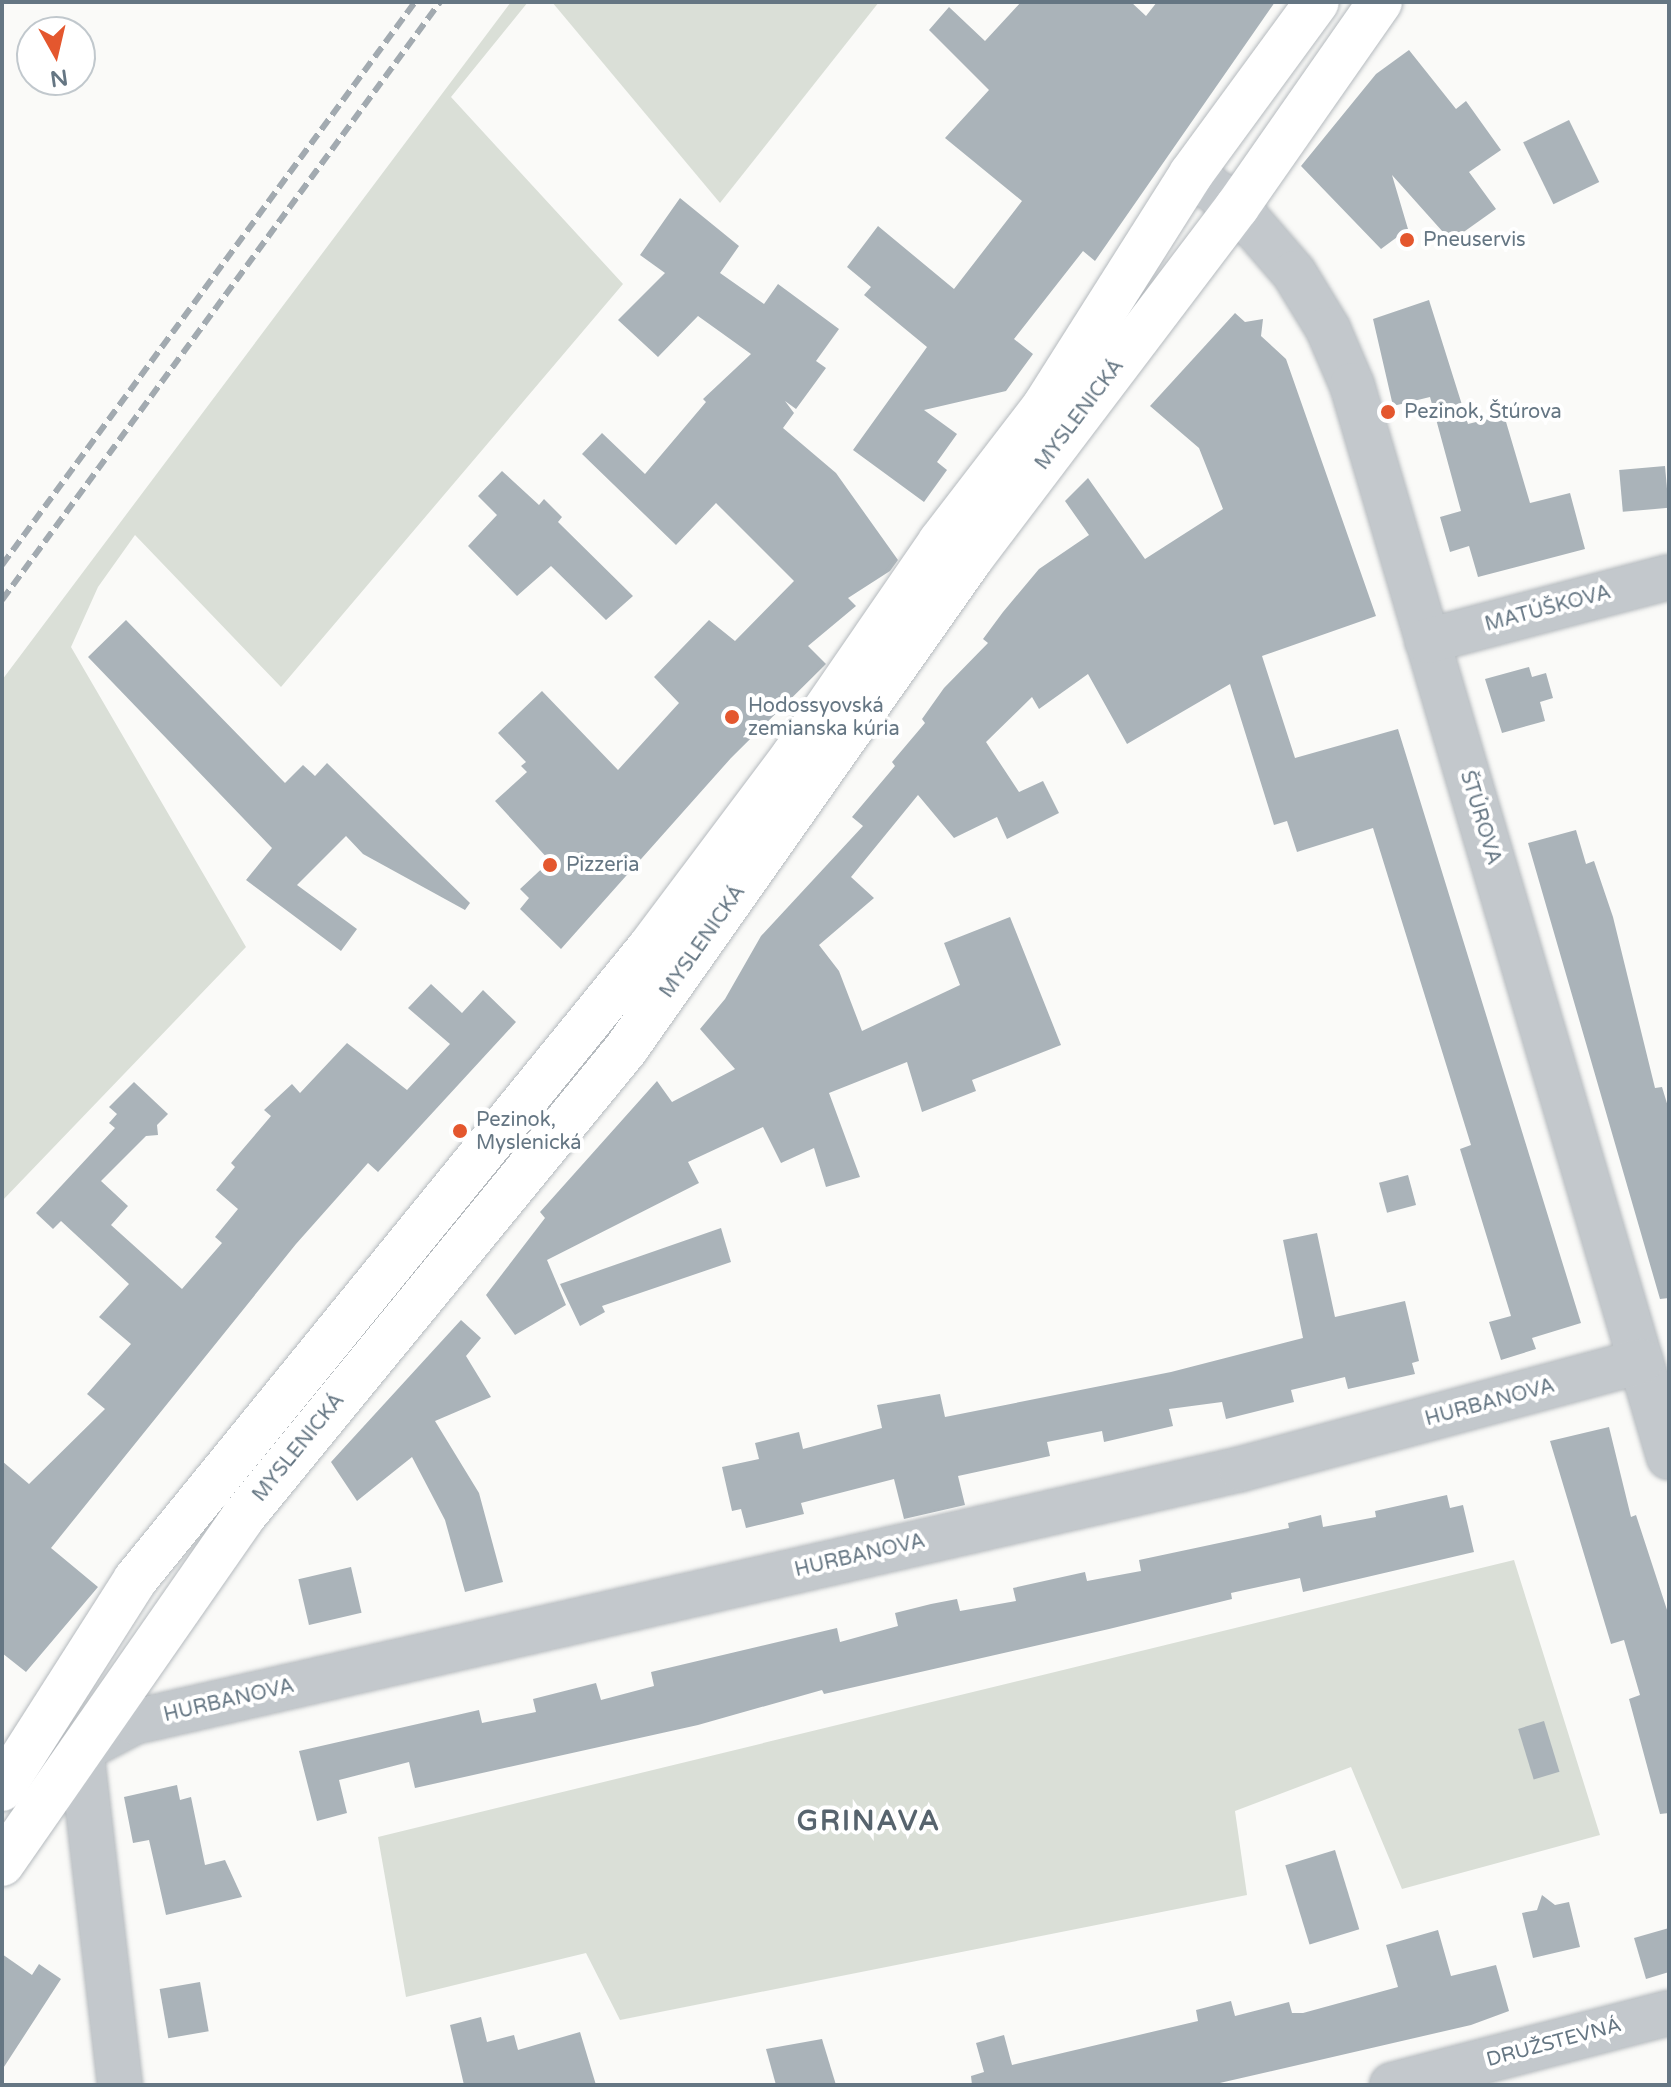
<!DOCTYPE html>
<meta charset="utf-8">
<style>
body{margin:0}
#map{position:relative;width:1671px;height:2087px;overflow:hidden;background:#fafaf8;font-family:"Varela Round",sans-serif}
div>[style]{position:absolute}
.green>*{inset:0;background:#dadfd7}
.building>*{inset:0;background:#aab3b9;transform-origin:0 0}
.roads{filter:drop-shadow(0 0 2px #b5babe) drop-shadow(0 0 2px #b5babe)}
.minor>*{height:44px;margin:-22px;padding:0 22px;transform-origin:22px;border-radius:22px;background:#c3c8cc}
.major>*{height:44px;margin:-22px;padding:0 22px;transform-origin:22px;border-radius:22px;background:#fff}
.rail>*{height:6px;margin-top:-3px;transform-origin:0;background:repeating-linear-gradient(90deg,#a2aab0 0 12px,transparent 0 18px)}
.dots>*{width:22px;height:22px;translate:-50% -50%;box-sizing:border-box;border:4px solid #fff;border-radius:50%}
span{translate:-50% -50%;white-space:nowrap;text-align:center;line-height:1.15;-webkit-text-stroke:8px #fff;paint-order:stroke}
.poi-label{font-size:20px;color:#657683}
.left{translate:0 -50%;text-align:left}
.street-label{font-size:20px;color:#657683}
.district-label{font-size:28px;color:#57646e;font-weight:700;letter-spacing:2px}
.frame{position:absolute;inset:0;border:4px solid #657683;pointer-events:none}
.north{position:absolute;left:16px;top:16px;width:80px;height:80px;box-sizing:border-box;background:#fff;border:2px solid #c1c8cd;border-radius:50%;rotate:172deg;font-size:22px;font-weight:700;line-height:32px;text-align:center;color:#657683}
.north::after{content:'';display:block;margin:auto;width:28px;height:36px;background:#e4572e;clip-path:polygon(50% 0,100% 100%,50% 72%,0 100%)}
</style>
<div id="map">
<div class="green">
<i style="clip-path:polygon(511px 2px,528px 2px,451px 97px,623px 284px,281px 687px,135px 535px,98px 587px,71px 647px,246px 947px,2px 1201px,2px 680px)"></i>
<i style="clip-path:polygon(552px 2px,879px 2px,720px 203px)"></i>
<i style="clip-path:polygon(1514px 1560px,1600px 1835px,1402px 1889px,1351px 1767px,1235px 1811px,1247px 1895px,620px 2020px,586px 1953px,406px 1997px,378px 1837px)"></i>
</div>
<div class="building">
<i style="clip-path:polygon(1021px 2px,1131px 2px,1146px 16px,1157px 2px,1275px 2px,1095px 261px,1083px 251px,1014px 339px,1033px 354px,1006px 391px,924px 410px,957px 434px,937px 462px,947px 470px,924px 502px,853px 450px,927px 347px,864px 295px,871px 287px,847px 267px,878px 226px,954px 289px,1022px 201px,945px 138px,989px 90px,929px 30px,949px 7px,985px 41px)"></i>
<i style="clip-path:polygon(1409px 50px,1456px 109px,1466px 101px,1501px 150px,1469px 172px,1496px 209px,1451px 241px,1392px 175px,1408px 229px,1381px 249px,1301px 166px,1376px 74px)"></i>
<i style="left:1569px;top:120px;width:69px;height:51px;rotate:64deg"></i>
<i style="clip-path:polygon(680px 198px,739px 246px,720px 273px,764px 304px,778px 284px,839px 329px,816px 361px,826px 368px,796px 409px,785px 401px,794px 413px,783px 428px,836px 473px,898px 560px,890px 571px,848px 598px,856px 606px,808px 646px,826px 664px,731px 758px,561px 949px,520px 909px,529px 898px,520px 889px,550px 861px,495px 801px,527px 772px,521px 766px,526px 762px,498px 733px,542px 691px,618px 770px,679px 703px,654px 677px,709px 620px,735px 641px,794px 581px,716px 503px,676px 545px,582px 454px,602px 433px,645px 474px,706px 402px,703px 399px,751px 354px,698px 316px,658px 357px,618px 320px,665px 273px,640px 255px)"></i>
<i style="clip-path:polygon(1429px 300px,1468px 424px,1504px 415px,1530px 503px,1570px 493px,1585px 549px,1478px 577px,1469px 546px,1450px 552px,1440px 517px,1461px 511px,1430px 397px,1393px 406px,1373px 319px)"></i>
<i style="clip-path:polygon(1235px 313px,1245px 322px,1263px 319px,1261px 336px,1286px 359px,1376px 616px,1262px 656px,1295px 758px,1398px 729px,1581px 1323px,1532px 1338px,1536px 1349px,1501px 1360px,1489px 1322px,1511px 1316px,1460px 1149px,1471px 1145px,1373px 828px,1297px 852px,1287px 821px,1274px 825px,1230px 684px,1127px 744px,1088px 674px,1039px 709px,1032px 697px,986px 742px,1019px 792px,1043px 781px,1059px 813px,1007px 839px,997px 817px,954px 838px,918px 795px,851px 877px,874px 898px,819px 945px,839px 971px,862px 1031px,960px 985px,944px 943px,1010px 917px,1061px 1045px,972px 1080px,976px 1091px,922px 1112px,907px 1062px,829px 1093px,860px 1177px,826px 1187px,814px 1148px,781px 1163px,763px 1127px,688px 1162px,699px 1183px,547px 1260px,566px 1305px,515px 1335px,486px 1295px,545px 1218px,540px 1212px,657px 1081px,672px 1102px,735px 1069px,700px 1029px,725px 999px,761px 936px,863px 826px,852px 817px,895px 766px,892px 762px,925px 723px,922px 719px,944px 688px,988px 643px,983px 639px,1003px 612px,1039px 569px,1089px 535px,1065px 501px,1088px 478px,1145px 559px,1223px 509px,1199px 448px,1150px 406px)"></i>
<i style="left:1665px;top:466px;width:42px;height:46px;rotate:85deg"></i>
<i style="clip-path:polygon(502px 471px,539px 505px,544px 499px,562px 517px,558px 522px,633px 596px,606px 620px,551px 566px,517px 596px,468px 546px,497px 515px,478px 496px)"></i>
<i style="clip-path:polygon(126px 620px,285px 783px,303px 765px,315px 776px,327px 763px,470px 903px,465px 910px,363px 854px,346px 836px,297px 885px,357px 929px,341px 951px,246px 880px,272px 848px,88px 657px)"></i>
<i style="clip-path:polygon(1529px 667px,1532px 677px,1546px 673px,1553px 698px,1540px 702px,1545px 721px,1502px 733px,1485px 679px)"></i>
<i style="clip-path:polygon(1576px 830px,1586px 864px,1594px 861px,1613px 917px,1655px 1088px,1662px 1087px,1669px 1110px,1669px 1298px,1660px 1299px,1528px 843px)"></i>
<i style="clip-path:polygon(431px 984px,462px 1013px,483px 990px,516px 1022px,378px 1172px,368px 1163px,296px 1244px,51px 1548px,98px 1587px,26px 1672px,2px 1653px,2px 1461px,29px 1484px,105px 1409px,87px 1394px,131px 1344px,99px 1317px,129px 1284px,61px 1221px,53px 1229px,36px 1213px,115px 1128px,109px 1123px,117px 1114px,109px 1107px,134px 1082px,168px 1114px,157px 1125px,158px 1135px,146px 1136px,101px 1181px,128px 1206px,111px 1225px,182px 1289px,222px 1243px,215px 1237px,238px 1209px,216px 1190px,235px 1167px,231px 1163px,271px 1116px,264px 1110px,292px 1084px,300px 1093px,347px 1043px,407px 1090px,450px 1044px,408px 1008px)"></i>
<i style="left:1408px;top:1175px;width:31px;height:30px;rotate:75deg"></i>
<i style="clip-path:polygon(721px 1228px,731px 1262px,602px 1306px,605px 1312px,580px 1326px,560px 1284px)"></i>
<i style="clip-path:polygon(1317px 1233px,1335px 1317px,1405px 1301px,1419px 1361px,1412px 1363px,1415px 1374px,1348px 1389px,1345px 1377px,1291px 1390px,1294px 1402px,1226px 1419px,1222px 1402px,1169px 1409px,1173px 1426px,1104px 1442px,1102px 1431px,1047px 1442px,1050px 1456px,958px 1476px,965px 1505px,904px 1519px,894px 1479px,801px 1503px,804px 1514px,746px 1528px,741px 1509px,732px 1511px,722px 1467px,759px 1459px,755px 1443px,799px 1432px,803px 1449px,882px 1428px,877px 1405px,940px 1394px,945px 1417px,1171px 1372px,1303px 1338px,1283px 1240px)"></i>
<i style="clip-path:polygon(461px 1320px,481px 1338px,466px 1356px,491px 1397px,435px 1421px,479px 1493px,503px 1582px,465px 1592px,445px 1520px,412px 1457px,357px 1501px,331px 1462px)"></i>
<i style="clip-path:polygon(1609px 1427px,1631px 1517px,1636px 1515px,1669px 1616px,1669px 1813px,1660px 1814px,1629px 1699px,1640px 1695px,1624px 1640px,1611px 1644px,1550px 1441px)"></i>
<i style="clip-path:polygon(1447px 1495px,1450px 1508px,1463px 1505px,1474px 1552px,1303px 1592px,1300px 1578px,1231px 1593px,1232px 1599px,1109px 1629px,824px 1694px,822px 1690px,698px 1725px,415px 1788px,409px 1762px,339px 1780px,347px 1813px,317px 1821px,299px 1751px,479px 1710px,482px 1723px,536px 1712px,533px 1699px,596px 1683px,601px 1700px,654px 1686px,651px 1672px,837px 1628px,840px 1642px,898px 1626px,895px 1613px,931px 1604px,957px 1599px,960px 1611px,1016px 1601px,1013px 1588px,1085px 1572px,1087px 1581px,1141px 1571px,1139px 1560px,1289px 1528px,1288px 1523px,1321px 1515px,1323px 1527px,1376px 1517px,1375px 1511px)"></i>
<i style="left:351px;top:1567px;width:47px;height:54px;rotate:77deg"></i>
<i style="left:1544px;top:1721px;width:53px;height:27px;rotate:73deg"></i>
<i style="clip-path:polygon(177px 1785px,180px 1800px,191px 1797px,205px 1865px,225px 1860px,242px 1897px,166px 1915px,149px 1840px,133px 1843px,124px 1797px)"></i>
<i style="left:1335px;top:1850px;width:83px;height:52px;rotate:73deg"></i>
<i style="clip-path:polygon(1542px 1895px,1555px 1905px,1569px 1902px,1580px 1947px,1533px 1958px,1522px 1913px,1537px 1910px)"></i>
<i style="clip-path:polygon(1669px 1928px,1669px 1972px,1646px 1979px,1634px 1938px)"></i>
<i style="clip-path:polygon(1438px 1930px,1451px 1976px,1496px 1965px,1509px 2011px,1471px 2025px,1211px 2085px,972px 2085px,971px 2076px,984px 2072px,976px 2043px,1004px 2035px,1012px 2065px,1198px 2021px,1196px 2010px,1231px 2001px,1235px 2016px,1289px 2002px,1292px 2013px,1303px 2013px,1398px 1987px,1386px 1945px)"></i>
<i style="clip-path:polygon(2px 1954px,32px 1975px,39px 1964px,61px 1979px,2px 2070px)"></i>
<i style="left:200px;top:1982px;width:50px;height:41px;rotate:80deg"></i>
<i style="clip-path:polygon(481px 2017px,487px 2042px,514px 2035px,518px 2050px,580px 2032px,596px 2085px,464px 2085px,450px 2025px)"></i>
<i style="clip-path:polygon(822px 2039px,836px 2085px,776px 2085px,766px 2049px)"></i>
</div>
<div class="roads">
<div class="minor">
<i style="left:1191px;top:174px;width:57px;rotate:35.7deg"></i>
<i style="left:1237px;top:207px;width:87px;rotate:49.2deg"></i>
<i style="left:1294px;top:273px;width:66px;rotate:58.7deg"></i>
<i style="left:1328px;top:329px;width:61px;rotate:66.8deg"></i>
<i style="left:1352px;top:385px;width:1118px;rotate:73.53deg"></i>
<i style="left:1427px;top:641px;width:250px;rotate:-14.8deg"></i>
<i style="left:120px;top:2085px;width:337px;rotate:-96.6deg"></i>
<i style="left:81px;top:1750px;width:60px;rotate:-27.8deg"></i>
<i style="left:134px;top:1722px;width:1136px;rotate:-12.87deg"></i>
<i style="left:1241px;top:1469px;width:414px;rotate:-15.1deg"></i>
<i style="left:1392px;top:2085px;width:286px;rotate:-14.6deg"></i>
</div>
<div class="major">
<i style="left:2px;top:1789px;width:248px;rotate:-57.5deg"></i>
<i style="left:135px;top:1580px;width:815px;rotate:-50.88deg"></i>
<i style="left:649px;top:948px;width:240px;rotate:-53.1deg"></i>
<i style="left:793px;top:756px;width:260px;rotate:-55.5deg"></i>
<i style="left:940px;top:542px;width:173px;rotate:-52.5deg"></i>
<i style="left:1045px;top:405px;width:273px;rotate:-57.7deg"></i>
<i style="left:1191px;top:174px;width:213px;rotate:-53.8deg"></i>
<i style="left:2px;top:1864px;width:422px;rotate:-55.2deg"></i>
<i style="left:243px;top:1517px;width:605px;rotate:-50.7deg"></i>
<i style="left:626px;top:1049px;width:598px;rotate:-54.87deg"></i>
<i style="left:970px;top:560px;width:443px;rotate:-52.9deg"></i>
<i style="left:1237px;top:207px;width:250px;rotate:-55.1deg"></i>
</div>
</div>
<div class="rail">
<i style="left:2px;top:565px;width:698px;rotate:-53.74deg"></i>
<i style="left:2px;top:600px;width:741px;rotate:-53.78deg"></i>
</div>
<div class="dots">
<i style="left:1407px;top:240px;background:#e4572e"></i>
<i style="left:1388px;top:412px;background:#e4572e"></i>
<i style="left:732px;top:717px;background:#e4572e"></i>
<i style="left:550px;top:865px;background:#e4572e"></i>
<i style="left:460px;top:1131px;background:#e4572e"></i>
</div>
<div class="poi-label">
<span class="left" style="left:1423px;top:240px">Pneuservis</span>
<span class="left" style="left:1404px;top:412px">Pezinok, Štúrova</span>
<span class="left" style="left:748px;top:718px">Hodossyovská<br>zemianska kúria</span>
<span class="left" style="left:566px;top:865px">Pizzeria</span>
<span class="left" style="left:476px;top:1132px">Pezinok,<br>Myslenická</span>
</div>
<div class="street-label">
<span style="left:1080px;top:415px;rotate:-53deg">MYSLENICKÁ</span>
<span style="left:1548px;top:609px;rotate:-15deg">MATÚŠKOVA</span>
<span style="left:1480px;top:818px;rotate:73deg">ŠTÚROVA</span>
<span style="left:703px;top:942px;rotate:-55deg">MYSLENICKÁ</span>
<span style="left:1490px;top:1403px;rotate:-15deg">HURBANOVA</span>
<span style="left:299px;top:1448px;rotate:-51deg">MYSLENICKÁ</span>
<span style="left:860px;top:1556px;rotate:-13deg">HURBANOVA</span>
<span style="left:229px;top:1701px;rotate:-13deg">HURBANOVA</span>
<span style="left:1554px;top:2043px;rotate:-15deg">DRUŽSTEVNÁ</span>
</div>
<div class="district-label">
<span style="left:869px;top:1821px">GRINAVA</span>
</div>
<div class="frame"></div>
<div class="north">N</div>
</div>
